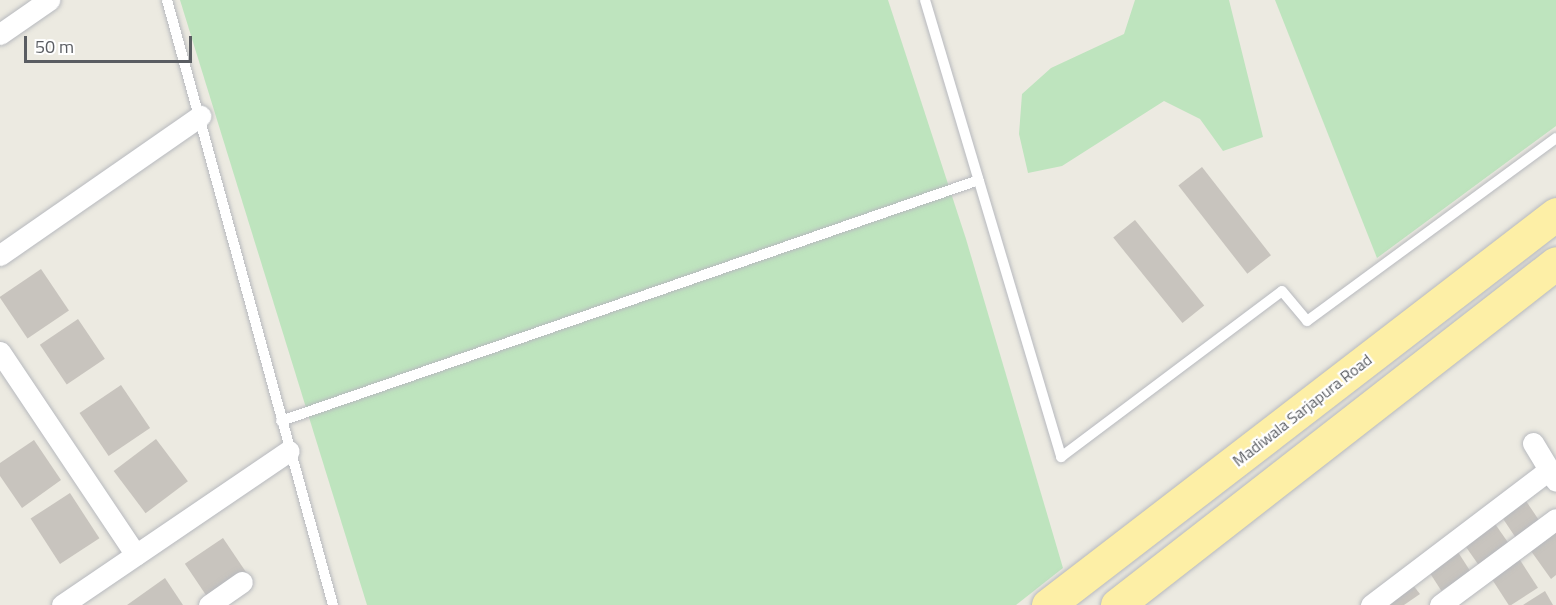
<!DOCTYPE html>
<style>
body{margin:0}
#map{position:relative;width:1556px;height:605px;overflow:hidden;background:#eceae1;font-family:"Titillium Web",sans-serif}
div>[style]{position:absolute}
.green>*{inset:0;background:#bee4be}
.building>*{inset:0;background:#c8c4be;transform-origin:0 0}
.roads{filter:drop-shadow(0 0 2px #b7b9be) drop-shadow(0 0 2px #b7b9be)}
.lane>*{height:10px;margin:-5px;padding:0 5px;transform-origin:5px;border-radius:5px;background:#fff}
.street>*{height:21px;margin:-10.5px;padding:0 10.5px;transform-origin:10.5px;border-radius:10.5px;background:#fff}
.primary>*{height:33px;margin:-16.5px;padding:0 16.5px;transform-origin:16.5px;border-radius:16.5px;background:#fdefa6}
span{translate:-50% -50%;white-space:nowrap;text-align:center;line-height:1.15;-webkit-text-stroke:4.5px #fff;paint-order:stroke}
.street-label{font-size:16px;color:#5a5d62}
.scale{position:absolute;left:24px;top:36px;width:168px;height:27px;box-sizing:border-box;border:3px solid #5a5d62;border-top:0;padding-left:8px;font-size:18px;line-height:21px;white-space:nowrap;color:#5a5d62;-webkit-text-stroke:4px #fff;paint-order:stroke}
</style>
<div id="map">
<div class="green">
<i style="clip-path:polygon(180px 0,888px 0,966px 239px,1063px 568px,1016px 605px,367px 605px)"></i>
<i style="clip-path:polygon(1135px 0,1229px 0,1263px 137px,1223px 151px,1200px 119px,1164px 101px,1062px 166px,1028px 173px,1019px 134px,1022px 94px,1051px 68px,1124px 34px)"></i>
<i style="clip-path:polygon(1275px 0,1556px 0,1556px 126px,1377px 258px)"></i>
</div>
<div class="building">
<i style="left:1202px;top:167px;width:112px;height:30px;rotate:52deg"></i>
<i style="left:1135px;top:220px;width:110px;height:28px;rotate:51deg"></i>
<i style="left:41px;top:269px;width:50px;height:50px;rotate:56deg"></i>
<i style="left:78px;top:319px;width:48px;height:46px;rotate:56deg"></i>
<i style="left:121px;top:385px;width:52px;height:50px;rotate:56deg"></i>
<i style="left:156px;top:439px;width:53px;height:53px;rotate:53deg"></i>
<i style="clip-path:polygon(34px 440px,61px 480px,22px 508px,0 476px,0 463px)"></i>
<i style="left:70px;top:493px;width:54px;height:47px;rotate:57deg"></i>
<i style="left:1522px;top:495px;width:37px;height:29px;rotate:56deg"></i>
<i style="left:1493px;top:521px;width:29px;height:37px;rotate:55deg"></i>
<i style="clip-path:polygon(1556px 523px,1556px 575px,1551px 579px,1526px 544px)"></i>
<i style="left:223px;top:538px;width:41px;height:46px;rotate:56deg"></i>
<i style="left:1456px;top:549px;width:27px;height:35px;rotate:57deg"></i>
<i style="left:1520px;top:560px;width:33px;height:34px;rotate:57deg"></i>
<i style="clip-path:polygon(165px 578px,183px 605px,127px 605px)"></i>
<i style="clip-path:polygon(1409px 580px,1420px 594px,1404px 605px,1391px 605px,1385px 598px)"></i>
<i style="clip-path:polygon(1545px 591px,1553px 605px,1523px 605px)"></i>
</div>
<div class="roads">
<div class="lane">
<i style="left:167px;top:0;width:627px;rotate:74.66deg"></i>
<i style="left:925px;top:0;width:477px;rotate:73.4deg"></i>
<i style="left:1061px;top:457px;width:276px;rotate:-36.9deg"></i>
<i style="left:1282px;top:291px;width:39px;rotate:50deg"></i>
<i style="left:1307px;top:321px;width:309px;rotate:-36.3deg"></i>
<i style="left:281px;top:421px;width:738px;rotate:-19.05deg"></i>
</div>
<div class="street">
<i style="left:0;top:34px;width:60px;rotate:-34.8deg"></i>
<i style="left:0;top:255px;width:244px;rotate:-34.8deg"></i>
<i style="left:0;top:352px;width:244px;rotate:56.2deg"></i>
<i style="left:1533px;top:443px;width:44px;rotate:58.8deg"></i>
<i style="left:62px;top:605px;width:274px;rotate:-34.2deg"></i>
<i style="left:209px;top:605px;width:40px;rotate:-34.9deg"></i>
<i style="left:1371px;top:605px;width:223px;rotate:-37.2deg"></i>
<i style="left:1440px;top:605px;width:144px;rotate:-36.6deg"></i>
</div>
<div class="primary">
<i style="left:1048px;top:605px;width:641px;rotate:-37.58deg"></i>
<i style="left:1117px;top:605px;width:556px;rotate:-37.92deg"></i>
</div>
</div>
<div class="street-label">
<span style="left:1302px;top:410px;rotate:-38deg">Madiwala Sarjapura Road</span>
</div>
<div class="scale">50 m</div>
</div>
